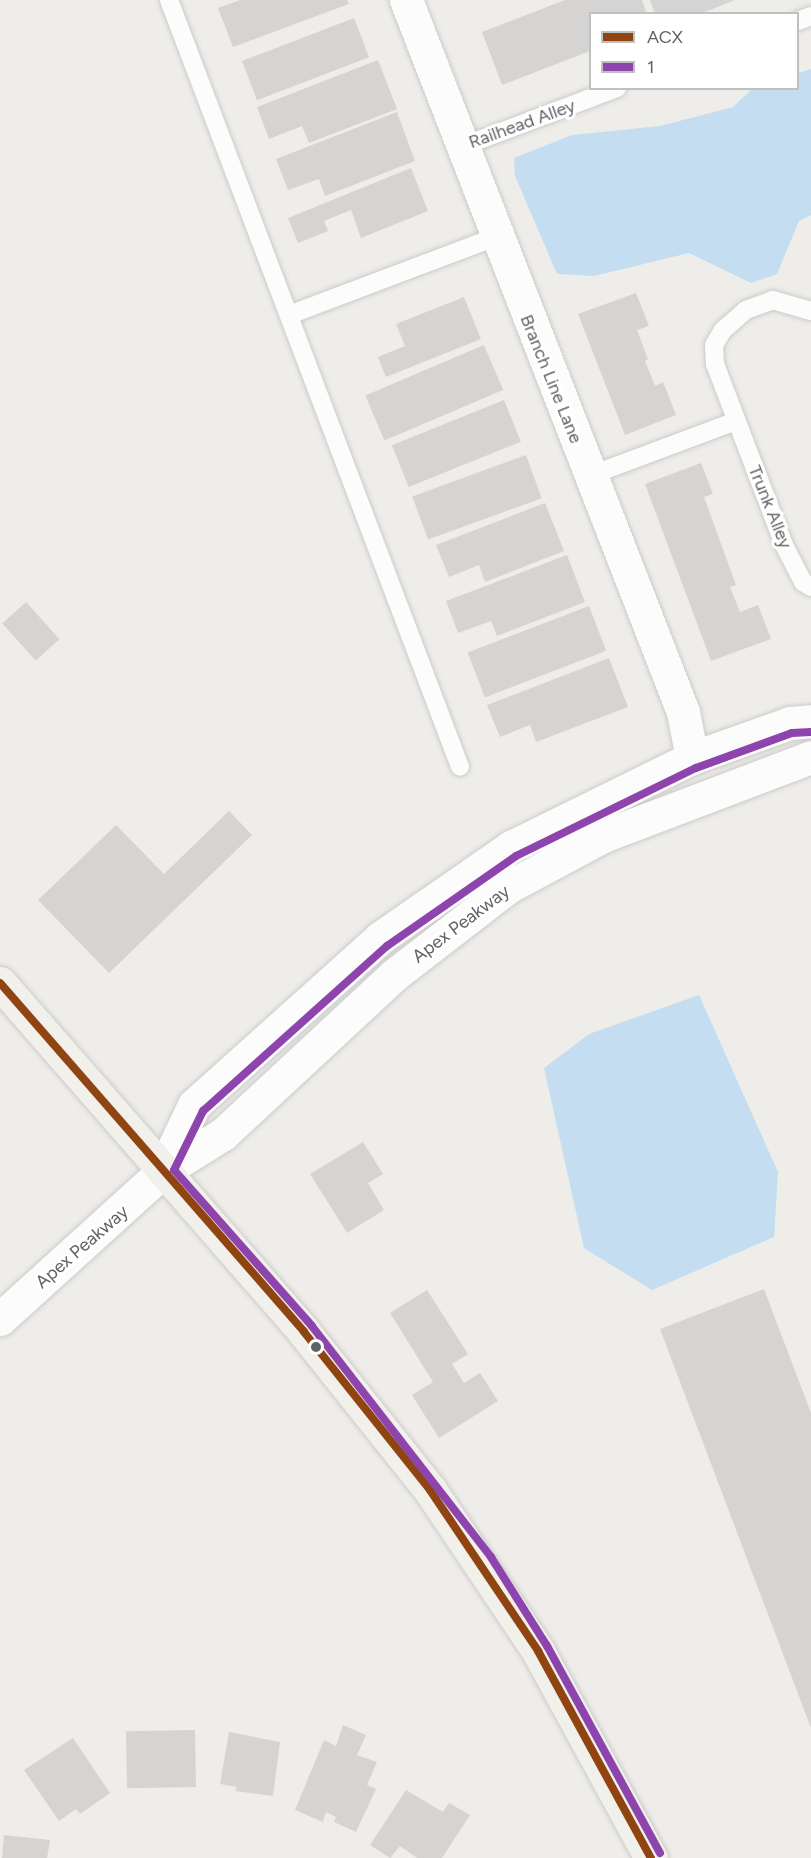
<!DOCTYPE html>
<style>
body{margin:0}
#map{position:relative;width:811px;height:1858px;overflow:hidden;background:#eeede9;font-family:Figtree,sans-serif}
div>[style]{position:absolute}
.water>*{inset:0;background:#c4ddf1}
.building>*{inset:0;background:#d5d4d2;transform-origin:0 0}
.roads{filter:drop-shadow(0 0 2px #cbcbca) drop-shadow(0 0 2px #cbcbca)}
.lane>*{height:18px;margin:-9px;padding:0 9px;transform-origin:9px;border-radius:9px;background:#fcfcfc}
.street>*{height:33px;margin:-16.5px;padding:0 16.5px;transform-origin:16.5px;border-radius:16.5px;background:#fcfcfc}
.secondary>*{height:33px;margin:-16.5px;padding:0 16.5px;transform-origin:16.5px;border-radius:16.5px;background:#fcfcfc}
.primary>*{height:33px;margin:-16.5px;padding:0 16.5px;transform-origin:16.5px;border-radius:16.5px;background:#f2f0ea}
.bus-1>*{height:8px;margin:-4px;padding:0 4px;transform-origin:4px;border-radius:4px;background:#8f4412}
.bus-2>*{height:8px;margin:-4px;padding:0 4px;transform-origin:4px;border-radius:4px;background:#8e44ad}
.dots>*{width:16px;height:16px;translate:-50% -50%;box-sizing:border-box;border:3px solid #fff;border-radius:50%}
span{translate:-50% -50%;white-space:nowrap;text-align:center;line-height:1.15;-webkit-text-stroke:6px #fff;paint-order:stroke}
.street-label{font-size:18px;color:#5f6266}
.legend{position:absolute;left:589px;top:12px;width:210px;height:78px;box-sizing:border-box;background:#fff;border:2px solid #bfc0c2;margin:0;padding:8px 10px;list-style:none;font-size:18px;color:#5f6266}
.legend li{display:flex;align-items:center;gap:12px;height:30px}
.legend b{width:30px;border:2px solid #bfc0c2}
</style>
<div id="map">
<div class="water">
<i style="clip-path:polygon(811px 69px,811px 215px,799px 221px,777px 274px,751px 283px,689px 253px,594px 276px,557px 274px,515px 176px,514px 158px,572px 135px,660px 126px,733px 107px,752px 89px,798px 88px,798px 73px)"></i>
<i style="clip-path:polygon(699px 995px,778px 1172px,774px 1237px,652px 1290px,584px 1248px,544px 1068px,589px 1034px)"></i>
</div>
<div class="building">
<i style="clip-path:polygon(240px 0,347px 0,349px 4px,233px 47px,218px 8px)"></i>
<i style="clip-path:polygon(565px 0,642px 0,647px 14px,590px 14px,590px 51px,502px 85px,482px 32px)"></i>
<i style="clip-path:polygon(650px 0,735px 0,700px 14px,655px 14px)"></i>
<i style="left:354px;top:18px;width:42px;height:120px;rotate:69deg"></i>
<i style="clip-path:polygon(378px 60px,397px 109px,309px 143px,302px 126px,269px 139px,257px 107px)"></i>
<i style="clip-path:polygon(397px 112px,415px 161px,325px 196px,319px 179px,288px 190px,276px 159px)"></i>
<i style="clip-path:polygon(411px 168px,428px 211px,361px 238px,351px 210px,324px 221px,328px 231px,298px 243px,288px 218px)"></i>
<i style="clip-path:polygon(636px 293px,649px 326px,637px 330px,648px 359px,645px 361px,655px 386px,663px 382px,676px 415px,625px 435px,578px 314px)"></i>
<i style="clip-path:polygon(464px 297px,481px 339px,386px 377px,378px 357px,405px 346px,396px 324px)"></i>
<i style="left:484px;top:345px;width:49px;height:129px;rotate:67deg"></i>
<i style="left:504px;top:400px;width:45px;height:121px;rotate:68deg"></i>
<i style="left:526px;top:455px;width:46px;height:121px;rotate:70deg"></i>
<i style="clip-path:polygon(701px 463px,713px 494px,704px 497px,736px 585px,730px 587px,740px 612px,758px 605px,771px 639px,711px 661px,645px 484px)"></i>
<i style="clip-path:polygon(545px 503px,564px 551px,485px 582px,479px 565px,449px 577px,436px 545px)"></i>
<i style="clip-path:polygon(567px 555px,585px 602px,497px 636px,491px 621px,458px 633px,446px 601px)"></i>
<i style="left:26px;top:602px;width:50px;height:32px;rotate:48deg"></i>
<i style="left:589px;top:606px;width:48px;height:130px;rotate:69deg"></i>
<i style="clip-path:polygon(609px 658px,628px 707px,536px 742px,530px 725px,500px 737px,487px 705px)"></i>
<i style="clip-path:polygon(229px 811px,252px 835px,109px 973px,38px 900px,116px 825px,164px 874px)"></i>
<i style="clip-path:polygon(363px 1142px,383px 1174px,368px 1183px,384px 1210px,347px 1233px,310px 1174px)"></i>
<i style="clip-path:polygon(764px 1289px,811px 1413px,811px 1728px,660px 1329px)"></i>
<i style="clip-path:polygon(427px 1290px,468px 1354px,452px 1364px,464px 1383px,480px 1373px,498px 1401px,439px 1438px,412px 1395px,433px 1382px,390px 1313px)"></i>
<i style="clip-path:polygon(343px 1725px,366px 1735px,357px 1755px,377px 1762px,367px 1785px,376px 1789px,356px 1832px,334px 1822px,336px 1817px,326px 1812px,323px 1822px,295px 1810px,324px 1740px,336px 1746px)"></i>
<i style="left:195px;top:1730px;width:57px;height:69px;rotate:89deg"></i>
<i style="clip-path:polygon(229px 1732px,280px 1742px,273px 1796px,235px 1791px,237px 1787px,220px 1784px)"></i>
<i style="clip-path:polygon(73px 1738px,110px 1793px,80px 1814px,76px 1809px,59px 1821px,24px 1770px)"></i>
<i style="clip-path:polygon(406px 1790px,443px 1812px,449px 1803px,470px 1815px,442px 1858px,417px 1858px,400px 1846px,390px 1858px,370px 1845px)"></i>
<i style="clip-path:polygon(4px 1835px,50px 1840px,47px 1858px,2px 1858px)"></i>
</div>
<div class="roads">
<div class="lane">
<i style="left:169px;top:0;width:820px;rotate:69.22deg"></i>
<i style="left:798px;top:21px;width:14px;rotate:-21deg"></i>
<i style="left:461px;top:147px;width:167px;rotate:-20.7deg"></i>
<i style="left:811px;top:311px;width:40px;rotate:-164deg"></i>
<i style="left:773px;top:300px;width:29px;rotate:160deg"></i>
<i style="left:746px;top:310px;width:30px;rotate:139deg"></i>
<i style="left:723px;top:330px;width:17px;rotate:121deg"></i>
<i style="left:714px;top:345px;width:19px;rotate:87deg"></i>
<i style="left:715px;top:364px;width:194px;rotate:69.1deg"></i>
<i style="left:784px;top:545px;width:42px;rotate:62.8deg"></i>
<i style="left:803px;top:582px;width:9px;rotate:32deg"></i>
<i style="left:289px;top:315px;width:220px;rotate:-20.7deg"></i>
<i style="left:589px;top:476px;width:157px;rotate:-20.5deg"></i>
</div>
<div class="street">
<i style="left:406px;top:0;width:764px;rotate:68.74deg"></i>
<i style="left:683px;top:712px;width:47px;rotate:78.9deg"></i>
</div>
<div class="secondary">
<i style="left:162px;top:1172px;width:74px;rotate:-64.5deg"></i>
<i style="left:194px;top:1105px;width:250px;rotate:-41.9deg"></i>
<i style="left:380px;top:938px;width:160px;rotate:-34.8deg"></i>
<i style="left:511px;top:847px;width:202px;rotate:-26.2deg"></i>
<i style="left:692px;top:758px;width:104px;rotate:-19.7deg"></i>
<i style="left:790px;top:723px;width:21px;rotate:-5deg"></i>
<i style="left:0;top:1319px;width:219px;rotate:-42.2deg"></i>
<i style="left:162px;top:1172px;width:72px;rotate:-31.9deg"></i>
<i style="left:223px;top:1134px;width:233px;rotate:-42.9deg"></i>
<i style="left:394px;top:975px;width:144px;rotate:-37.7deg"></i>
<i style="left:508px;top:887px;width:108px;rotate:-28.2deg"></i>
<i style="left:603px;top:836px;width:222px;rotate:-20.8deg"></i>
</div>
<div class="primary">
<i style="left:0;top:983px;width:463px;rotate:48.9deg"></i>
<i style="left:304px;top:1332px;width:202px;rotate:51.4deg"></i>
<i style="left:430px;top:1490px;width:194px;rotate:56.1deg"></i>
<i style="left:538px;top:1651px;width:236px;rotate:61.4deg"></i>
</div>
</div>
<div class="bus-1">
<i style="left:0;top:983px;width:463px;rotate:48.9deg"></i>
<i style="left:304px;top:1332px;width:202px;rotate:51.4deg"></i>
<i style="left:430px;top:1490px;width:194px;rotate:56.1deg"></i>
<i style="left:538px;top:1651px;width:236px;rotate:61.4deg"></i>
</div>
<div class="bus-2">
<i style="left:660px;top:1853px;width:236px;rotate:-118.6deg"></i>
<i style="left:547px;top:1646px;width:105px;rotate:-122.2deg"></i>
<i style="left:491px;top:1557px;width:292px;rotate:-127.8deg"></i>
<i style="left:312px;top:1326px;width:208px;rotate:-131.5deg"></i>
<i style="left:174px;top:1170px;width:66px;rotate:-63.8deg"></i>
<i style="left:203px;top:1111px;width:247px;rotate:-41.9deg"></i>
<i style="left:387px;top:946px;width:157px;rotate:-34.9deg"></i>
<i style="left:516px;top:856px;width:200px;rotate:-26.1deg"></i>
<i style="left:696px;top:768px;width:102px;rotate:-20deg"></i>
<i style="left:792px;top:733px;width:19px;rotate:-3deg"></i>
</div>
<div class="dots">
<i style="left:316px;top:1347px;background:#5f6266"></i>
</div>
<div class="street-label">
<span style="left:522px;top:124px;rotate:-20deg">Railhead Alley</span>
<span style="left:551px;top:379px;rotate:68deg">Branch Line Lane</span>
<span style="left:770px;top:507px;rotate:68deg">Trunk Alley</span>
<span style="left:461px;top:924px;rotate:-37deg">Apex Peakway</span>
<span style="left:82px;top:1247px;rotate:-41deg">Apex Peakway</span>
</div>
<ul class="legend">
<li><b style="height:8px;background:#8f4412"></b>ACX</li>
<li><b style="height:8px;background:#8e44ad"></b>1</li>
</ul>
</div>
